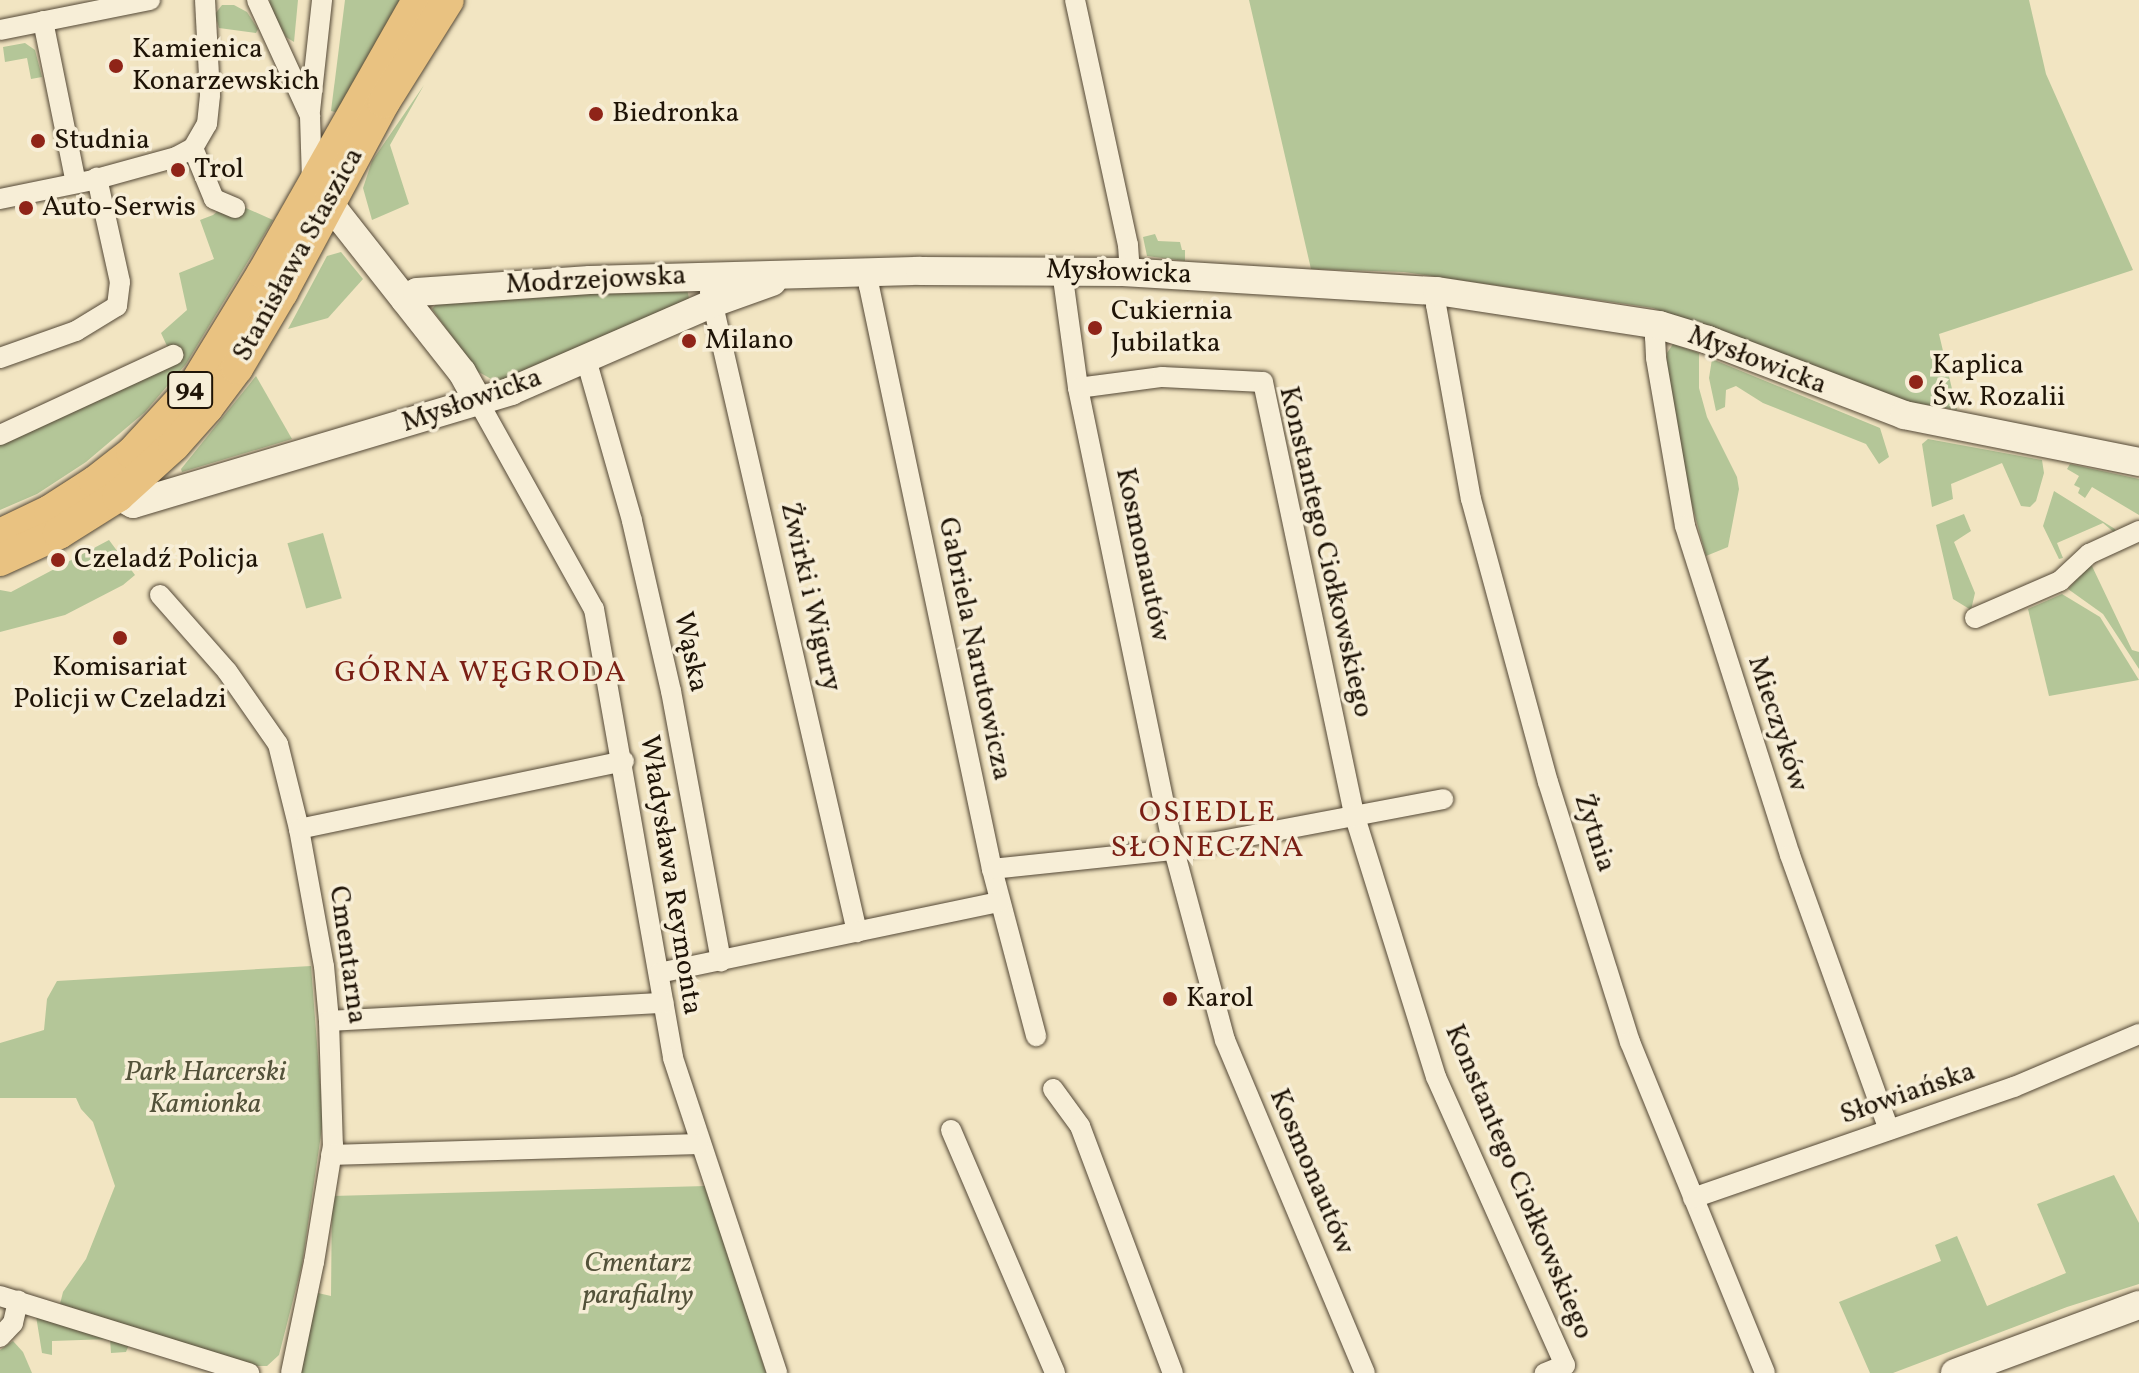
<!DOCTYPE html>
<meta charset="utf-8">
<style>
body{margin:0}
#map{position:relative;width:2139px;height:1373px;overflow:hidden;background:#f2e5c2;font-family:Vollkorn,serif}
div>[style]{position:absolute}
.green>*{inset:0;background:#b4c698;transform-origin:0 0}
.roads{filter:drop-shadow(0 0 2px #544836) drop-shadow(0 0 2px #544836)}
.street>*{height:20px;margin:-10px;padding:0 10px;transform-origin:10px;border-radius:10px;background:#f7eed7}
.secondary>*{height:28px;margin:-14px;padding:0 14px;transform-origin:14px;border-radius:14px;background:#f7eed7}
.primary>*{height:32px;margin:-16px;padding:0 16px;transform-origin:16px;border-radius:16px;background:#e9c281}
.dots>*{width:22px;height:22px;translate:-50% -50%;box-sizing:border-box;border:4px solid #f7eed7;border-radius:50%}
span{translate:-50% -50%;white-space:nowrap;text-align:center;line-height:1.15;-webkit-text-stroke:7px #f7eed7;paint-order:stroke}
.shield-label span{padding:2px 6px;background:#f7eed7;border:2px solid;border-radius:6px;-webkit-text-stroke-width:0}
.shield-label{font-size:26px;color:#1f1407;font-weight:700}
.poi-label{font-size:28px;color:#1f1407}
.left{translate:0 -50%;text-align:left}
.street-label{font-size:28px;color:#1f1407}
.park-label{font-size:28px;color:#53523a;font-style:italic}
.neighbourhood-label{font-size:30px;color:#7a1f14;letter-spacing:2px}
</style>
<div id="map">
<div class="green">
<i style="clip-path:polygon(270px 0,298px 0,294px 42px,286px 37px,269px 7px)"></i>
<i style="clip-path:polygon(345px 0,407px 0,339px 113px,331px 111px)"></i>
<i style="clip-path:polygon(1249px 0,2029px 0,2046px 74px,2133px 270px,1939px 334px,1957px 410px,1892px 399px,1653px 308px,1404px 272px,1311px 269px)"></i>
<i style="clip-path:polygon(222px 5px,234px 5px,247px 12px,258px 29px,256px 33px,219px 28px,215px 14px)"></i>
<i style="clip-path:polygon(25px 43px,35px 50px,42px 77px,31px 79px,27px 58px,5px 62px,3px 47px)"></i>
<i style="clip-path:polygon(424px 85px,390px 145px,409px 204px,372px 220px,363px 188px,372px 161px)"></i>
<i style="clip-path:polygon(230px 201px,273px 220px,186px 364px,145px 412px,86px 462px,37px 494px,0 510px,0 441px,173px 359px,161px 333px,187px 310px,179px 273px,214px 259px,200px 220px,213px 215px)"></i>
<i style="clip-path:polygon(1155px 234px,1158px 241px,1180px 242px,1182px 250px,1185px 250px,1185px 261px,1147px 256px,1143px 237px)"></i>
<i style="clip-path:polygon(341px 252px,363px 279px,328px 318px,288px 329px,327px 256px)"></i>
<i style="clip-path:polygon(687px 289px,690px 303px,500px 384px,477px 371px,432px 309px,438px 302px,449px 301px)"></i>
<i style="clip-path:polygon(1673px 344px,1699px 353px,1699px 388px,1707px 417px,1737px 477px,1739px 489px,1728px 547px,1706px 556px,1686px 483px,1667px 368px,1667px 353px)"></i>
<i style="clip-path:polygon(1712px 359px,1880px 428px,1889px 457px,1879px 464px,1866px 444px,1763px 403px,1736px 386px,1726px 390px,1725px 407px,1716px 411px,1709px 378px)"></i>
<i style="clip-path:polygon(256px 376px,292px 439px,182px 472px,181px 469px)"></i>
<i style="clip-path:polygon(1928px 439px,2042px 460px,2044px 473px,2036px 501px,2030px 507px,2021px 506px,2002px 463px,1951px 484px,1953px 499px,1932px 507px,1922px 444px)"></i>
<i style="clip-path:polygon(2070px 464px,2139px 479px,2139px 515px,2092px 487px,2085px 498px,2078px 493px,2080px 488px,2074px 485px,2079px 476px,2067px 469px)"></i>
<i style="clip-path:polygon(2054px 491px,2115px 529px,2116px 534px,2103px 523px,2057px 543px,2063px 558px,2059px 559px,2043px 526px)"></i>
<i style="clip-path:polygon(1964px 514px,1971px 531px,1954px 542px,1975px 593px,1971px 610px,1953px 599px,1936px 525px)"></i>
<i style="left:323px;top:533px;width:68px;height:37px;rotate:74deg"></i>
<i style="clip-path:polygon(109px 540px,135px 575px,123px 585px,65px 615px,0 632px,0 590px,11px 592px)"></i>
<i style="clip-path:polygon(2091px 564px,2132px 650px,2139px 652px,2139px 669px,2103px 614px,2068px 589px)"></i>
<i style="clip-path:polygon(2062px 594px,2100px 617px,2139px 680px,2049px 696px,2028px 609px)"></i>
<i style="clip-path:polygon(311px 966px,323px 1121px,302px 1265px,279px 1355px,267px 1366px,257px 1366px,60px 1304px,63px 1292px,86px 1259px,115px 1186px,93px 1122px,81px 1109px,76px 1098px,0 1098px,0 1043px,44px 1030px,47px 999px,57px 981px)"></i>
<i style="clip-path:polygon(2114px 1175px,2139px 1223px,2139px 1284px,2067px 1307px,1893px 1373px,1870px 1373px,1839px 1302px,1941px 1261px,1935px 1245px,1957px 1236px,1987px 1306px,2066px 1273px,2037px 1204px)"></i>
<i style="clip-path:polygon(706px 1186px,766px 1373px,300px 1373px,318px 1293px,331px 1296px,332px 1196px)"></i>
<i style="clip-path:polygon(36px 1316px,128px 1343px,128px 1347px,126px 1352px,111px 1353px,110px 1339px,52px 1341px,52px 1355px,42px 1353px)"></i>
<i style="clip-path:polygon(13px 1341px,23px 1352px,32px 1373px,0 1373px,0 1350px)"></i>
</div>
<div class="roads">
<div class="street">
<i style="left:257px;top:0;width:128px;rotate:65.4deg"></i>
<i style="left:310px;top:116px;width:64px;rotate:88.2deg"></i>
<i style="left:1075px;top:0;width:251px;rotate:77.8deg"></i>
<i style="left:1128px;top:245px;width:27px;rotate:86deg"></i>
<i style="left:43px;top:21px;width:165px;rotate:78.5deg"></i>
<i style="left:0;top:30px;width:153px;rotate:-11.3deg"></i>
<i style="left:310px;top:111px;width:112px;rotate:-83.8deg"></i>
<i style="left:193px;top:148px;width:55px;rotate:67.6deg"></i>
<i style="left:214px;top:199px;width:23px;rotate:23deg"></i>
<i style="left:0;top:199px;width:95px;rotate:-11.5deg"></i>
<i style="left:93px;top:180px;width:86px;rotate:-15.5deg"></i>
<i style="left:176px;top:157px;width:19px;rotate:-28deg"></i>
<i style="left:193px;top:148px;width:28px;rotate:-60deg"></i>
<i style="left:207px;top:124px;width:29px;rotate:-84deg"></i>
<i style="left:210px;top:95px;width:95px;rotate:-93deg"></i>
<i style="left:869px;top:271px;width:15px;rotate:90deg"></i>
<i style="left:869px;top:286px;width:596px;rotate:78.09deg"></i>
<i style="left:992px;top:869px;width:173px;rotate:75.2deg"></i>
<i style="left:1062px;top:271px;width:118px;rotate:82.2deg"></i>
<i style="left:1078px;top:388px;width:472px;rotate:78.3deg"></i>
<i style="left:1174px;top:850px;width:197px;rotate:75deg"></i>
<i style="left:1225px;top:1040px;width:361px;rotate:67.2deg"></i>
<i style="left:1437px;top:291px;width:14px;rotate:94deg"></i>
<i style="left:1436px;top:305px;width:197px;rotate:79.8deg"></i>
<i style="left:1471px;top:499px;width:293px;rotate:74.8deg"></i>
<i style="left:1548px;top:782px;width:273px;rotate:72.5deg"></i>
<i style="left:1630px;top:1042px;width:357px;rotate:67.8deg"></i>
<i style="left:710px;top:292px;width:657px;rotate:77.06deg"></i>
<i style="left:1659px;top:325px;width:13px;rotate:108deg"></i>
<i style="left:1655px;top:337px;width:21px;rotate:87deg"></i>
<i style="left:1656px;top:358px;width:170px;rotate:80.2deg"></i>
<i style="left:1685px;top:526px;width:345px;rotate:72.3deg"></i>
<i style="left:1790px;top:855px;width:292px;rotate:70.2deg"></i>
<i style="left:0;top:358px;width:81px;rotate:-19.6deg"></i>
<i style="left:76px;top:331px;width:48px;rotate:-31.4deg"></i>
<i style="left:117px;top:306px;width:24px;rotate:-83deg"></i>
<i style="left:120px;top:282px;width:107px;rotate:-102.5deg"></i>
<i style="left:586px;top:359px;width:168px;rotate:74.1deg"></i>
<i style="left:632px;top:521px;width:174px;rotate:77.1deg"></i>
<i style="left:671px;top:691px;width:275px;rotate:79.5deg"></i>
<i style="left:1078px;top:388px;width:85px;rotate:-7.5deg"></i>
<i style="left:1162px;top:377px;width:101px;rotate:2.8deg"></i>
<i style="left:1263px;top:382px;width:445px;rotate:78.1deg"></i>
<i style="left:1355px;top:817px;width:272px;rotate:72.7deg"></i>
<i style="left:1436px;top:1077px;width:316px;rotate:65.9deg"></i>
<i style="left:1565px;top:1365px;width:22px;rotate:158deg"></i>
<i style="left:478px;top:401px;width:238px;rotate:60.9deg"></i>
<i style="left:594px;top:609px;width:456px;rotate:80deg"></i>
<i style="left:673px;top:1058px;width:332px;rotate:71.7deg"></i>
<i style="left:0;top:435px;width:191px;rotate:-24.8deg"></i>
<i style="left:160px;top:595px;width:101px;rotate:48.6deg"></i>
<i style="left:227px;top:671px;width:89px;rotate:55.1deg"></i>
<i style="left:278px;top:744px;width:88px;rotate:76.1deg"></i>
<i style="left:299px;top:829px;width:139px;rotate:79.7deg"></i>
<i style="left:324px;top:966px;width:55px;rotate:84.8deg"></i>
<i style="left:329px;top:1021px;width:124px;rotate:88.2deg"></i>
<i style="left:333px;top:1145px;width:119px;rotate:99.2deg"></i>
<i style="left:314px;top:1262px;width:113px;rotate:101.7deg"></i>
<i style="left:1975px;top:618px;width:93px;rotate:-23.5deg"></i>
<i style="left:2060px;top:581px;width:40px;rotate:-43deg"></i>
<i style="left:2089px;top:554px;width:55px;rotate:-24.7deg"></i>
<i style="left:299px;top:829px;width:332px;rotate:-11.8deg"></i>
<i style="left:992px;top:869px;width:183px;rotate:-6deg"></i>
<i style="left:1174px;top:850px;width:274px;rotate:-10.7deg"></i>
<i style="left:659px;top:973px;width:348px;rotate:-11.8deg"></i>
<i style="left:329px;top:1021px;width:335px;rotate:-3.1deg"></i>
<i style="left:1053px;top:1089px;width:46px;rotate:53.9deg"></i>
<i style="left:1080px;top:1126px;width:264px;rotate:69.4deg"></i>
<i style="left:951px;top:1130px;width:264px;rotate:66.8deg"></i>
<i style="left:331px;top:1155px;width:367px;rotate:-1.7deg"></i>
<i style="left:1693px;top:1198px;width:340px;rotate:-19.1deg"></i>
<i style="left:2014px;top:1087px;width:136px;rotate:-23deg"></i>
<i style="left:0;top:1296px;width:261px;rotate:17.2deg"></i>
<i style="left:0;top:1337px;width:19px;rotate:-47deg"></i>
<i style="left:13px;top:1323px;width:23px;rotate:-77deg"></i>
</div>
<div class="secondary">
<i style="left:317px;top:188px;width:234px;rotate:51.8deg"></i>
<i style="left:462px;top:372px;width:33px;rotate:61deg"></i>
<i style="left:405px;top:300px;width:14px;rotate:-34deg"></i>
<i style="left:417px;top:292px;width:173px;rotate:-4deg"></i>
<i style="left:590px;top:280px;width:330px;rotate:-1.6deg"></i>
<i style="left:920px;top:271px;width:203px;rotate:0.3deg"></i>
<i style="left:1123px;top:272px;width:315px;rotate:3.5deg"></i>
<i style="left:1437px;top:291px;width:225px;rotate:8.7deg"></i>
<i style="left:1659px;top:325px;width:51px;rotate:17deg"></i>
<i style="left:1708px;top:340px;width:210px;rotate:20.9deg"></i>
<i style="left:1904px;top:415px;width:240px;rotate:11.3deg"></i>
<i style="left:118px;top:496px;width:17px;rotate:28deg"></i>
<i style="left:133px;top:504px;width:395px;rotate:-16.6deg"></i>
<i style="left:511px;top:391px;width:220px;rotate:-23.5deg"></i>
<i style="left:713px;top:303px;width:63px;rotate:-19.6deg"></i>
<i style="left:1955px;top:1373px;width:196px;rotate:-20.3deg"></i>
</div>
<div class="primary">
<i style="left:0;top:535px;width:55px;rotate:-25.6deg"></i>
<i style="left:50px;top:511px;width:54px;rotate:-32.8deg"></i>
<i style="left:95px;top:482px;width:47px;rotate:-38.1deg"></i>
<i style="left:132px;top:453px;width:91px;rotate:-47.2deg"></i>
<i style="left:194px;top:386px;width:132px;rotate:-58.6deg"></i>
<i style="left:263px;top:273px;width:314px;rotate:-60.4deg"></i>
<i style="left:0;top:560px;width:65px;rotate:-24.6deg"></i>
<i style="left:59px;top:533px;width:70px;rotate:-32.1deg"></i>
<i style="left:118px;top:496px;width:76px;rotate:-42.3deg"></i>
<i style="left:174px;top:445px;width:50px;rotate:-48.3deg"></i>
<i style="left:207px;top:408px;width:50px;rotate:-53.1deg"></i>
<i style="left:237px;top:368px;width:88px;rotate:-59.4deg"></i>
<i style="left:282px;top:292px;width:216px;rotate:-61.8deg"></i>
<i style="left:384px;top:102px;width:120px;rotate:-57.9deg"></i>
</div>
</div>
<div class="dots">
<i style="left:116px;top:66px;background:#8f2418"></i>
<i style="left:596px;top:114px;background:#8f2418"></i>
<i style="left:38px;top:141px;background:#8f2418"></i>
<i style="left:178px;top:170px;background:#8f2418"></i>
<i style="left:26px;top:208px;background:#8f2418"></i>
<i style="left:1095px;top:328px;background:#8f2418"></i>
<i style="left:689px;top:341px;background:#8f2418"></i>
<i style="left:1916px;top:382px;background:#8f2418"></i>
<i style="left:58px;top:560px;background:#8f2418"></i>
<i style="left:120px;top:638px;background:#8f2418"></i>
<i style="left:1170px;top:999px;background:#8f2418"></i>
</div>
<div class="shield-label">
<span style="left:190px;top:390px">94</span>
</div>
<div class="poi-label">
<span class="left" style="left:132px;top:66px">Kamienica<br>Konarzewskich</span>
<span class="left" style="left:612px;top:114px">Biedronka</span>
<span class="left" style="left:54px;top:141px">Studnia</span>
<span class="left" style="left:194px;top:170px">Trol</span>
<span class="left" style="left:42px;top:208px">Auto-Serwis</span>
<span class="left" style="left:1111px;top:328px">Cukiernia<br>Jubilatka</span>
<span class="left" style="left:705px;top:341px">Milano</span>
<span class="left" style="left:1932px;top:382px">Kaplica<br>Św. Rozalii</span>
<span class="left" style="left:74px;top:560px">Czeladź Policja</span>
<span style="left:120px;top:684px">Komisariat<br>Policji w Czeladzi</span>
<span class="left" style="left:1186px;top:999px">Karol</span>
</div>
<div class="street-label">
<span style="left:299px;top:255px;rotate:-61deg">Stanisława Staszica</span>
<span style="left:1119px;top:273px;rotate:2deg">Mysłowicka</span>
<span style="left:596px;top:281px;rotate:-3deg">Modrzejowska</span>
<span style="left:1757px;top:361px;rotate:21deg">Mysłowicka</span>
<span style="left:472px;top:401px;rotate:-19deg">Mysłowicka</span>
<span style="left:1325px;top:552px;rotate:77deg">Konstantego Ciołkowskiego</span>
<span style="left:1142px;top:555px;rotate:78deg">Kosmonautów</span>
<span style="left:810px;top:597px;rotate:77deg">Żwirki i Wigury</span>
<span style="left:974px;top:649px;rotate:78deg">Gabriela Narutowicza</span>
<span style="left:690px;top:652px;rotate:78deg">Wąska</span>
<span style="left:1777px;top:724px;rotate:72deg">Mieczyków</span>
<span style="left:1594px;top:833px;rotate:72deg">Żytnia</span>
<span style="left:670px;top:875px;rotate:81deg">Władysława Reymonta</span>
<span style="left:347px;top:955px;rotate:82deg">Cmentarna</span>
<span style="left:1908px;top:1094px;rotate:-19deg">Słowiańska</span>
<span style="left:1311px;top:1172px;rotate:67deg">Kosmonautów</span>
<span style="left:1518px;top:1182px;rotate:67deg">Konstantego Ciołkowskiego</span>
</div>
<div class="park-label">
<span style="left:205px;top:1089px">Park Harcerski<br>Kamionka</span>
<span style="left:638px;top:1280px">Cmentarz<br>parafialny</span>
</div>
<div class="neighbourhood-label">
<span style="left:481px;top:673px">GÓRNA WĘGRODA</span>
<span style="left:1208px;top:830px">OSIEDLE<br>SŁONECZNA</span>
</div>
</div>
